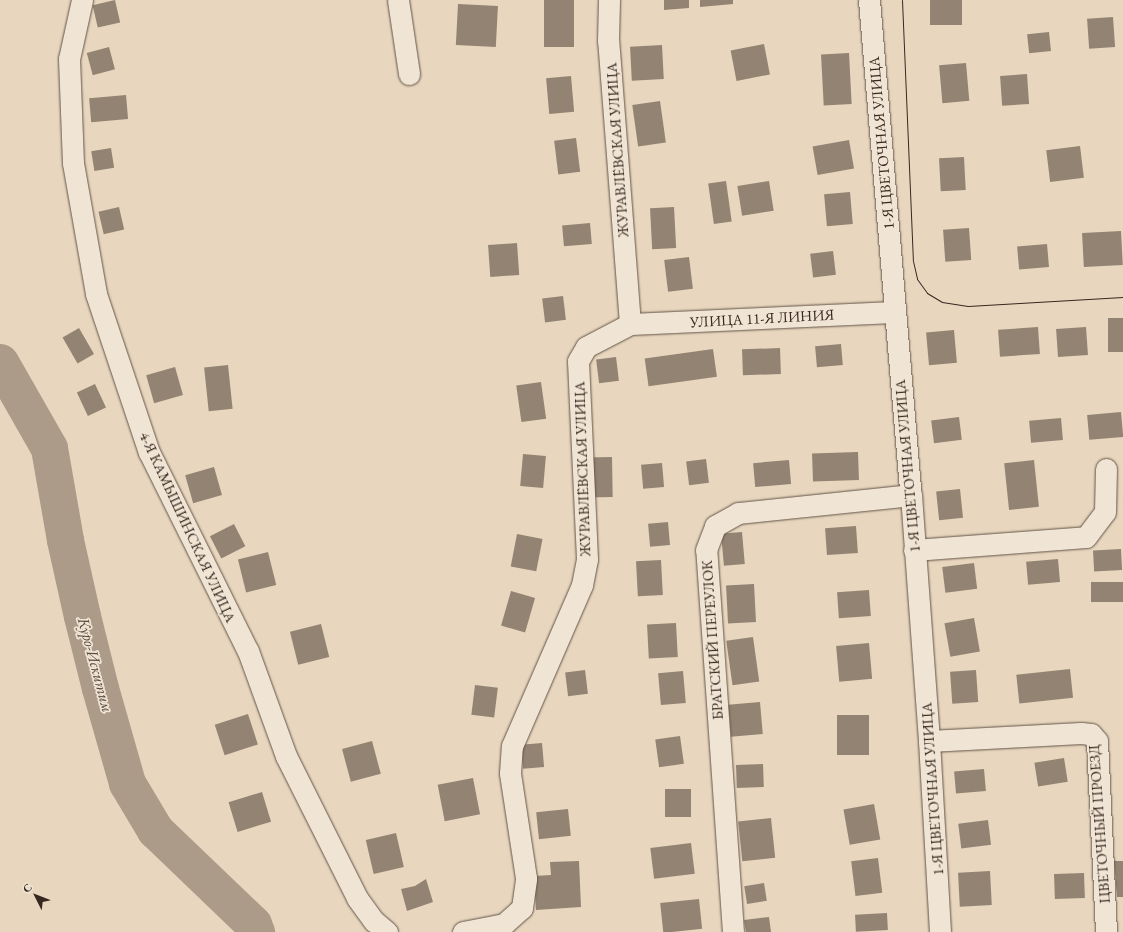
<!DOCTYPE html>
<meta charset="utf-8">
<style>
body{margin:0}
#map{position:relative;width:1123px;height:932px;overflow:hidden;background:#e8d7be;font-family:"EB Garamond",serif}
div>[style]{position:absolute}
.river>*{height:37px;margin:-18.5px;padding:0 18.5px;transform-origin:18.5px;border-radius:18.5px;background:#ac9b88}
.building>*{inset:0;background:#938372;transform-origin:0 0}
.roads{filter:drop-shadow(0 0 1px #635347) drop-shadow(0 0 1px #635347)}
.minor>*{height:21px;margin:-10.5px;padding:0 10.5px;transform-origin:10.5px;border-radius:10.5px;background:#f0e5d5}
.tram>*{height:1px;margin:-0.5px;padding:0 0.5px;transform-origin:0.5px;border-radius:0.5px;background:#37271f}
span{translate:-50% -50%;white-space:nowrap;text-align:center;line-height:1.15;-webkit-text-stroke:3.5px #f0e5d5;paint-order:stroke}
.street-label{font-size:15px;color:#37271f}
.water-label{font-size:16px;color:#5a4a3e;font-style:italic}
.north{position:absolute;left:16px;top:876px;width:40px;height:40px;-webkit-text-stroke:3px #f0e5d5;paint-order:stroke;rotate:312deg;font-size:11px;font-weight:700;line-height:16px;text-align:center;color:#37271f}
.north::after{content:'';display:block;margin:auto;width:14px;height:18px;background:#37271f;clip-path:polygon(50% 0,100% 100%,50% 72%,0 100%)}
</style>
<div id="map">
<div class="river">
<i style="left:0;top:362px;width:99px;rotate:60.3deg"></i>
<i style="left:49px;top:448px;width:93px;rotate:80.1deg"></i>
<i style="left:65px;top:540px;width:78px;rotate:77.4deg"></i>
<i style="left:82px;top:616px;width:74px;rotate:76deg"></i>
<i style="left:100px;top:688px;width:99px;rotate:74.1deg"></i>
<i style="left:127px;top:783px;width:55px;rotate:59.2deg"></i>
<i style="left:155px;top:830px;width:136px;rotate:43.8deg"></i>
<i style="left:253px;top:924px;width:9px;rotate:69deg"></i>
</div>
<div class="building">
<i style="left:115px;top:0;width:23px;height:23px;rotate:77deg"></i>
<i style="left:544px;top:0;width:30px;height:47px"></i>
<i style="clip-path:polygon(664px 0,689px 0,689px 8px,664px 10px)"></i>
<i style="clip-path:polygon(700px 0,733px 0,733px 4px,700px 7px)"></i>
<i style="left:930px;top:0;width:32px;height:25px"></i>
<i style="left:458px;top:4px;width:40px;height:41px;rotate:3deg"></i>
<i style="left:1113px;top:17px;width:30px;height:26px;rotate:86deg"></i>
<i style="left:1049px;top:32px;width:19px;height:22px;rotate:84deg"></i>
<i style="left:764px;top:44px;width:31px;height:34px;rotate:79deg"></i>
<i style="left:662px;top:45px;width:34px;height:32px;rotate:87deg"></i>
<i style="left:109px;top:47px;width:23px;height:23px;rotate:75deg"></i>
<i style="left:849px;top:53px;width:51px;height:28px;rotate:87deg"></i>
<i style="left:966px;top:63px;width:38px;height:27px;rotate:85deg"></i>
<i style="left:1027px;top:74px;width:30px;height:27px;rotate:86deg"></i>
<i style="left:571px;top:76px;width:36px;height:25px;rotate:85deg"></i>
<i style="left:126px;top:95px;width:24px;height:37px;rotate:85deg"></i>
<i style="left:660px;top:101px;width:42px;height:28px;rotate:82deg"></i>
<i style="left:576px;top:138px;width:34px;height:22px;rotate:83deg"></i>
<i style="left:849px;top:140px;width:29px;height:37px;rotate:80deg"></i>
<i style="left:1080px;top:146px;width:32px;height:34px;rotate:83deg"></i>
<i style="left:111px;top:148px;width:20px;height:20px;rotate:81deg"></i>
<i style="left:964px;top:157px;width:33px;height:25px;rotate:87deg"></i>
<i style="left:726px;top:181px;width:41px;height:18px;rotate:82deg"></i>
<i style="left:769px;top:181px;width:30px;height:32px;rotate:81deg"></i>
<i style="left:850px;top:192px;width:32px;height:26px;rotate:85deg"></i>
<i style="left:119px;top:207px;width:23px;height:21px;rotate:77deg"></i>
<i style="left:674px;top:207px;width:41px;height:24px;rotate:87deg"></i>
<i style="left:590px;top:223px;width:21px;height:28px;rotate:85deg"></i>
<i style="left:969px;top:228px;width:32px;height:26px;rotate:86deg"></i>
<i style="left:1121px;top:231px;width:34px;height:39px;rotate:87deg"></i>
<i style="left:517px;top:243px;width:32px;height:29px;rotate:86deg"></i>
<i style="left:1047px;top:244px;width:23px;height:30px;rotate:85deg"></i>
<i style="left:833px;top:251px;width:24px;height:23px;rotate:83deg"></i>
<i style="left:689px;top:257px;width:32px;height:25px;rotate:83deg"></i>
<i style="left:563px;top:296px;width:24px;height:21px;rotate:83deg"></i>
<i style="left:1123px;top:318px;width:34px;height:15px;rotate:90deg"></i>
<i style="left:1038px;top:327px;width:27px;height:40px;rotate:86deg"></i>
<i style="left:1086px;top:327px;width:28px;height:30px;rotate:86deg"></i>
<i style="left:79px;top:328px;width:30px;height:19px;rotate:60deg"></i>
<i style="left:954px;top:330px;width:33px;height:28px;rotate:85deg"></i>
<i style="left:841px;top:344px;width:21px;height:26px;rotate:85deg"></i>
<i style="left:780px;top:348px;width:26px;height:38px;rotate:88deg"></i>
<i style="left:713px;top:349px;width:28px;height:69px;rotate:82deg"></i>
<i style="left:616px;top:357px;width:24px;height:20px;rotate:83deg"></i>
<i style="left:228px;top:365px;width:44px;height:24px;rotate:84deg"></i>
<i style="left:175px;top:367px;width:29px;height:30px;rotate:74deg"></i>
<i style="left:541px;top:382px;width:37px;height:25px;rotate:82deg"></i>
<i style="left:95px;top:384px;width:26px;height:20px;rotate:65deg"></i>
<i style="left:1121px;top:412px;width:25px;height:34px;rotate:85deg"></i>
<i style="left:959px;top:417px;width:23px;height:28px;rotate:83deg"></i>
<i style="left:1061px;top:418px;width:22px;height:32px;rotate:85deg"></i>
<i style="left:858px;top:452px;width:28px;height:46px;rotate:88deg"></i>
<i style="left:523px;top:454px;width:23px;height:32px;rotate:5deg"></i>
<i style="left:612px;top:457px;width:40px;height:26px;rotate:89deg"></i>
<i style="left:706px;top:459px;width:24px;height:20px;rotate:83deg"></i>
<i style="left:789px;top:460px;width:24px;height:36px;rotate:85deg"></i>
<i style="left:1034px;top:460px;width:47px;height:30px;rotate:84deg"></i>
<i style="left:662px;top:463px;width:24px;height:21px;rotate:85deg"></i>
<i style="left:214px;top:467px;width:29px;height:30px;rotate:74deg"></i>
<i style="left:960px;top:489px;width:29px;height:24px;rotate:84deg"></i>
<i style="left:668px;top:522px;width:23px;height:20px;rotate:85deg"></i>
<i style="left:234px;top:524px;width:25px;height:27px;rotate:63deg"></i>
<i style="left:856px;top:526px;width:27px;height:31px;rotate:86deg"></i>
<i style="left:742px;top:532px;width:32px;height:21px;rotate:85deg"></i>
<i style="left:517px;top:534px;width:26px;height:33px;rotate:11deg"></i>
<i style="left:1121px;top:549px;width:21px;height:28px;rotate:87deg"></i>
<i style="left:268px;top:552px;width:34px;height:31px;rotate:76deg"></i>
<i style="left:1058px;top:559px;width:23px;height:32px;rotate:85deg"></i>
<i style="left:661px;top:560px;width:35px;height:25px;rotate:87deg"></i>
<i style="left:974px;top:563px;width:26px;height:32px;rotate:83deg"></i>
<i style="left:1123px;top:582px;width:20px;height:32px;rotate:90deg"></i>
<i style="left:754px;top:584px;width:38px;height:28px;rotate:87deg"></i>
<i style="left:869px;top:590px;width:26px;height:32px;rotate:86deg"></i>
<i style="left:511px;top:591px;width:25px;height:36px;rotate:16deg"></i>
<i style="left:974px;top:618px;width:34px;height:30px;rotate:80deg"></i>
<i style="left:676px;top:623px;width:34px;height:29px;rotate:87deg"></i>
<i style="left:321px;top:624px;width:34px;height:32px;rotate:76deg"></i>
<i style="left:753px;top:637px;width:45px;height:27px;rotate:82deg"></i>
<i style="left:869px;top:643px;width:36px;height:33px;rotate:85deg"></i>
<i style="left:1070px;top:669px;width:29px;height:54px;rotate:84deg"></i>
<i style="left:585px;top:670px;width:24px;height:20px;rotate:83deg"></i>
<i style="left:976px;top:670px;width:32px;height:26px;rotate:86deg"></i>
<i style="left:683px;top:671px;width:32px;height:25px;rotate:85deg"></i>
<i style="left:475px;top:685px;width:23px;height:30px;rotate:7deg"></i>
<i style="left:760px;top:702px;width:32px;height:32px;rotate:85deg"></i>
<i style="left:248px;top:714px;width:32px;height:35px;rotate:72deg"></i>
<i style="left:869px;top:715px;width:40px;height:32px;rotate:90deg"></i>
<i style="left:680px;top:736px;width:28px;height:25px;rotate:82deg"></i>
<i style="left:372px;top:741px;width:34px;height:31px;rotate:75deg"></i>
<i style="left:542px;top:743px;width:24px;height:21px;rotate:85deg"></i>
<i style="left:1064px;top:758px;width:24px;height:30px;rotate:81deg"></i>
<i style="left:763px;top:764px;width:23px;height:27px;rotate:88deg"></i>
<i style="left:984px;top:769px;width:22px;height:30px;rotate:85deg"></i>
<i style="left:473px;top:778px;width:37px;height:36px;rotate:79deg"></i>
<i style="left:665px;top:789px;width:26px;height:28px"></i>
<i style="left:262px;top:792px;width:31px;height:35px;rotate:73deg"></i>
<i style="left:874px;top:804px;width:36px;height:31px;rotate:80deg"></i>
<i style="left:568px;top:809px;width:27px;height:32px;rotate:84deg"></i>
<i style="left:771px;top:818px;width:40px;height:33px;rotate:84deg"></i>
<i style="left:988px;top:820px;width:25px;height:30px;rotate:83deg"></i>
<i style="left:396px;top:833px;width:35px;height:31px;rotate:77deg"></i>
<i style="left:691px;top:843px;width:31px;height:41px;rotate:83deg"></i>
<i style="left:878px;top:858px;width:35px;height:27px;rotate:83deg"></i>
<i style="clip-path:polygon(579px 861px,581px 907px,536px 910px,534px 876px,551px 875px,550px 862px)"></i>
<i style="clip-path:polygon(1114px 861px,1123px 861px,1123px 897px,1117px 897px)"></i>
<i style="left:990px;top:871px;width:34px;height:32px;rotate:87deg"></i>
<i style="left:1084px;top:873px;width:25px;height:30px;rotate:88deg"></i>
<i style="clip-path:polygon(426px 879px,433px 902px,407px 911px,401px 889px,415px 886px)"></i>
<i style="left:764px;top:883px;width:18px;height:20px;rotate:81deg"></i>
<i style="left:699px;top:899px;width:30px;height:39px;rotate:84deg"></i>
<i style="left:887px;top:913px;width:17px;height:32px;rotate:87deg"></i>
<i style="clip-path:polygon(769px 917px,771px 932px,746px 932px,744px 920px)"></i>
</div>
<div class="roads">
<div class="minor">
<i style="left:82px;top:0;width:60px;rotate:102.4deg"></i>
<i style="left:69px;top:59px;width:104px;rotate:87.8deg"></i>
<i style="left:73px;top:163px;width:133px;rotate:80deg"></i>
<i style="left:96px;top:294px;width:167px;rotate:71.5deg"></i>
<i style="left:149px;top:452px;width:222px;rotate:63.6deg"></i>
<i style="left:248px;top:651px;width:112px;rotate:70.1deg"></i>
<i style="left:286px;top:756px;width:159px;rotate:63.4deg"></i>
<i style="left:357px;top:898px;width:29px;rotate:54deg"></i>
<i style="left:374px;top:921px;width:17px;rotate:40deg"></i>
<i style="left:398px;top:0;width:75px;rotate:81.5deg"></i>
<i style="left:869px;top:0;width:497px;rotate:85.2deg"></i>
<i style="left:911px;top:495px;width:247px;rotate:85.8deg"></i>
<i style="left:929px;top:741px;width:191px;rotate:86.7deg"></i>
<i style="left:630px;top:324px;width:264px;rotate:-2.6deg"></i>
<i style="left:914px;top:550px;width:172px;rotate:-4.3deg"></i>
<i style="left:1086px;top:537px;width:31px;rotate:-53deg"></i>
<i style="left:1105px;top:512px;width:43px;rotate:-88.7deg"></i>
<i style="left:929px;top:741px;width:152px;rotate:-3deg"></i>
<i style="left:1081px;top:733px;width:10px;rotate:6deg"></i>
<i style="left:1091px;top:734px;width:9px;rotate:49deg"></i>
<i style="left:1097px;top:741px;width:191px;rotate:87.3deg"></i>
<i style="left:463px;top:932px;width:42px;rotate:-11deg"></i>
<i style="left:504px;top:924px;width:24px;rotate:-42deg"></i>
<i style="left:522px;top:908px;width:30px;rotate:-82deg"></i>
<i style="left:526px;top:878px;width:106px;rotate:-98.7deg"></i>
<i style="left:510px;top:773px;width:27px;rotate:-86deg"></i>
<i style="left:512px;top:746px;width:176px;rotate:-66.5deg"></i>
<i style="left:582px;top:585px;width:26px;rotate:-79deg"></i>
<i style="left:587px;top:559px;width:198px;rotate:-92.6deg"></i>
<i style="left:578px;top:361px;width:16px;rotate:-60deg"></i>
<i style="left:586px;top:347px;width:50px;rotate:-27.6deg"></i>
<i style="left:630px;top:324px;width:284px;rotate:-94.4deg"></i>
<i style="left:608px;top:41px;width:41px;rotate:-88.6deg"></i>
<i style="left:733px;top:932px;width:383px;rotate:-94deg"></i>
<i style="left:706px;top:550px;width:26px;rotate:-69deg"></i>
<i style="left:715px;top:526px;width:26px;rotate:-29deg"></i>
<i style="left:738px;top:513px;width:174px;rotate:-5.9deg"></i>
</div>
</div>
<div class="tram">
<i style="left:902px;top:0;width:261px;rotate:87.6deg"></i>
<i style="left:913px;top:261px;width:18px;rotate:77deg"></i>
<i style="left:917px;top:279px;width:17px;rotate:54deg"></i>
<i style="left:927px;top:293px;width:17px;rotate:31deg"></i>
<i style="left:942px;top:302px;width:26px;rotate:9deg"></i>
<i style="left:968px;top:306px;width:155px;rotate:-3.3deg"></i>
</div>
<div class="street-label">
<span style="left:881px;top:143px;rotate:-95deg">1-Я ЦВЕТОЧНАЯ УЛИЦА</span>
<span style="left:617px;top:150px;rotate:-94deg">ЖУРАВЛЁВСКАЯ УЛИЦА</span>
<span style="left:762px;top:318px;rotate:-3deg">УЛИЦА 11-Я ЛИНИЯ</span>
<span style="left:907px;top:466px;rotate:-95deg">1-Я ЦВЕТОЧНАЯ УЛИЦА</span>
<span style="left:582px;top:469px;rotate:-92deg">ЖУРАВЛЁВСКАЯ УЛИЦА</span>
<span style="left:188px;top:527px;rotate:65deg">4-Я КАМЫШИНСКАЯ УЛИЦА</span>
<span style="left:712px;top:640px;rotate:-94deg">БРАТСКИЙ ПЕРЕУЛОК</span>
<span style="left:932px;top:789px;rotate:-94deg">1-Я ЦВЕТОЧНАЯ УЛИЦА</span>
<span style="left:1099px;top:824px;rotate:-94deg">ЦВЕТОЧНЫЙ ПРОЕЗД</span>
</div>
<div class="water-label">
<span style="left:95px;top:665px;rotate:75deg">Куро-Искитим</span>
</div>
<div class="north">С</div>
</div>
